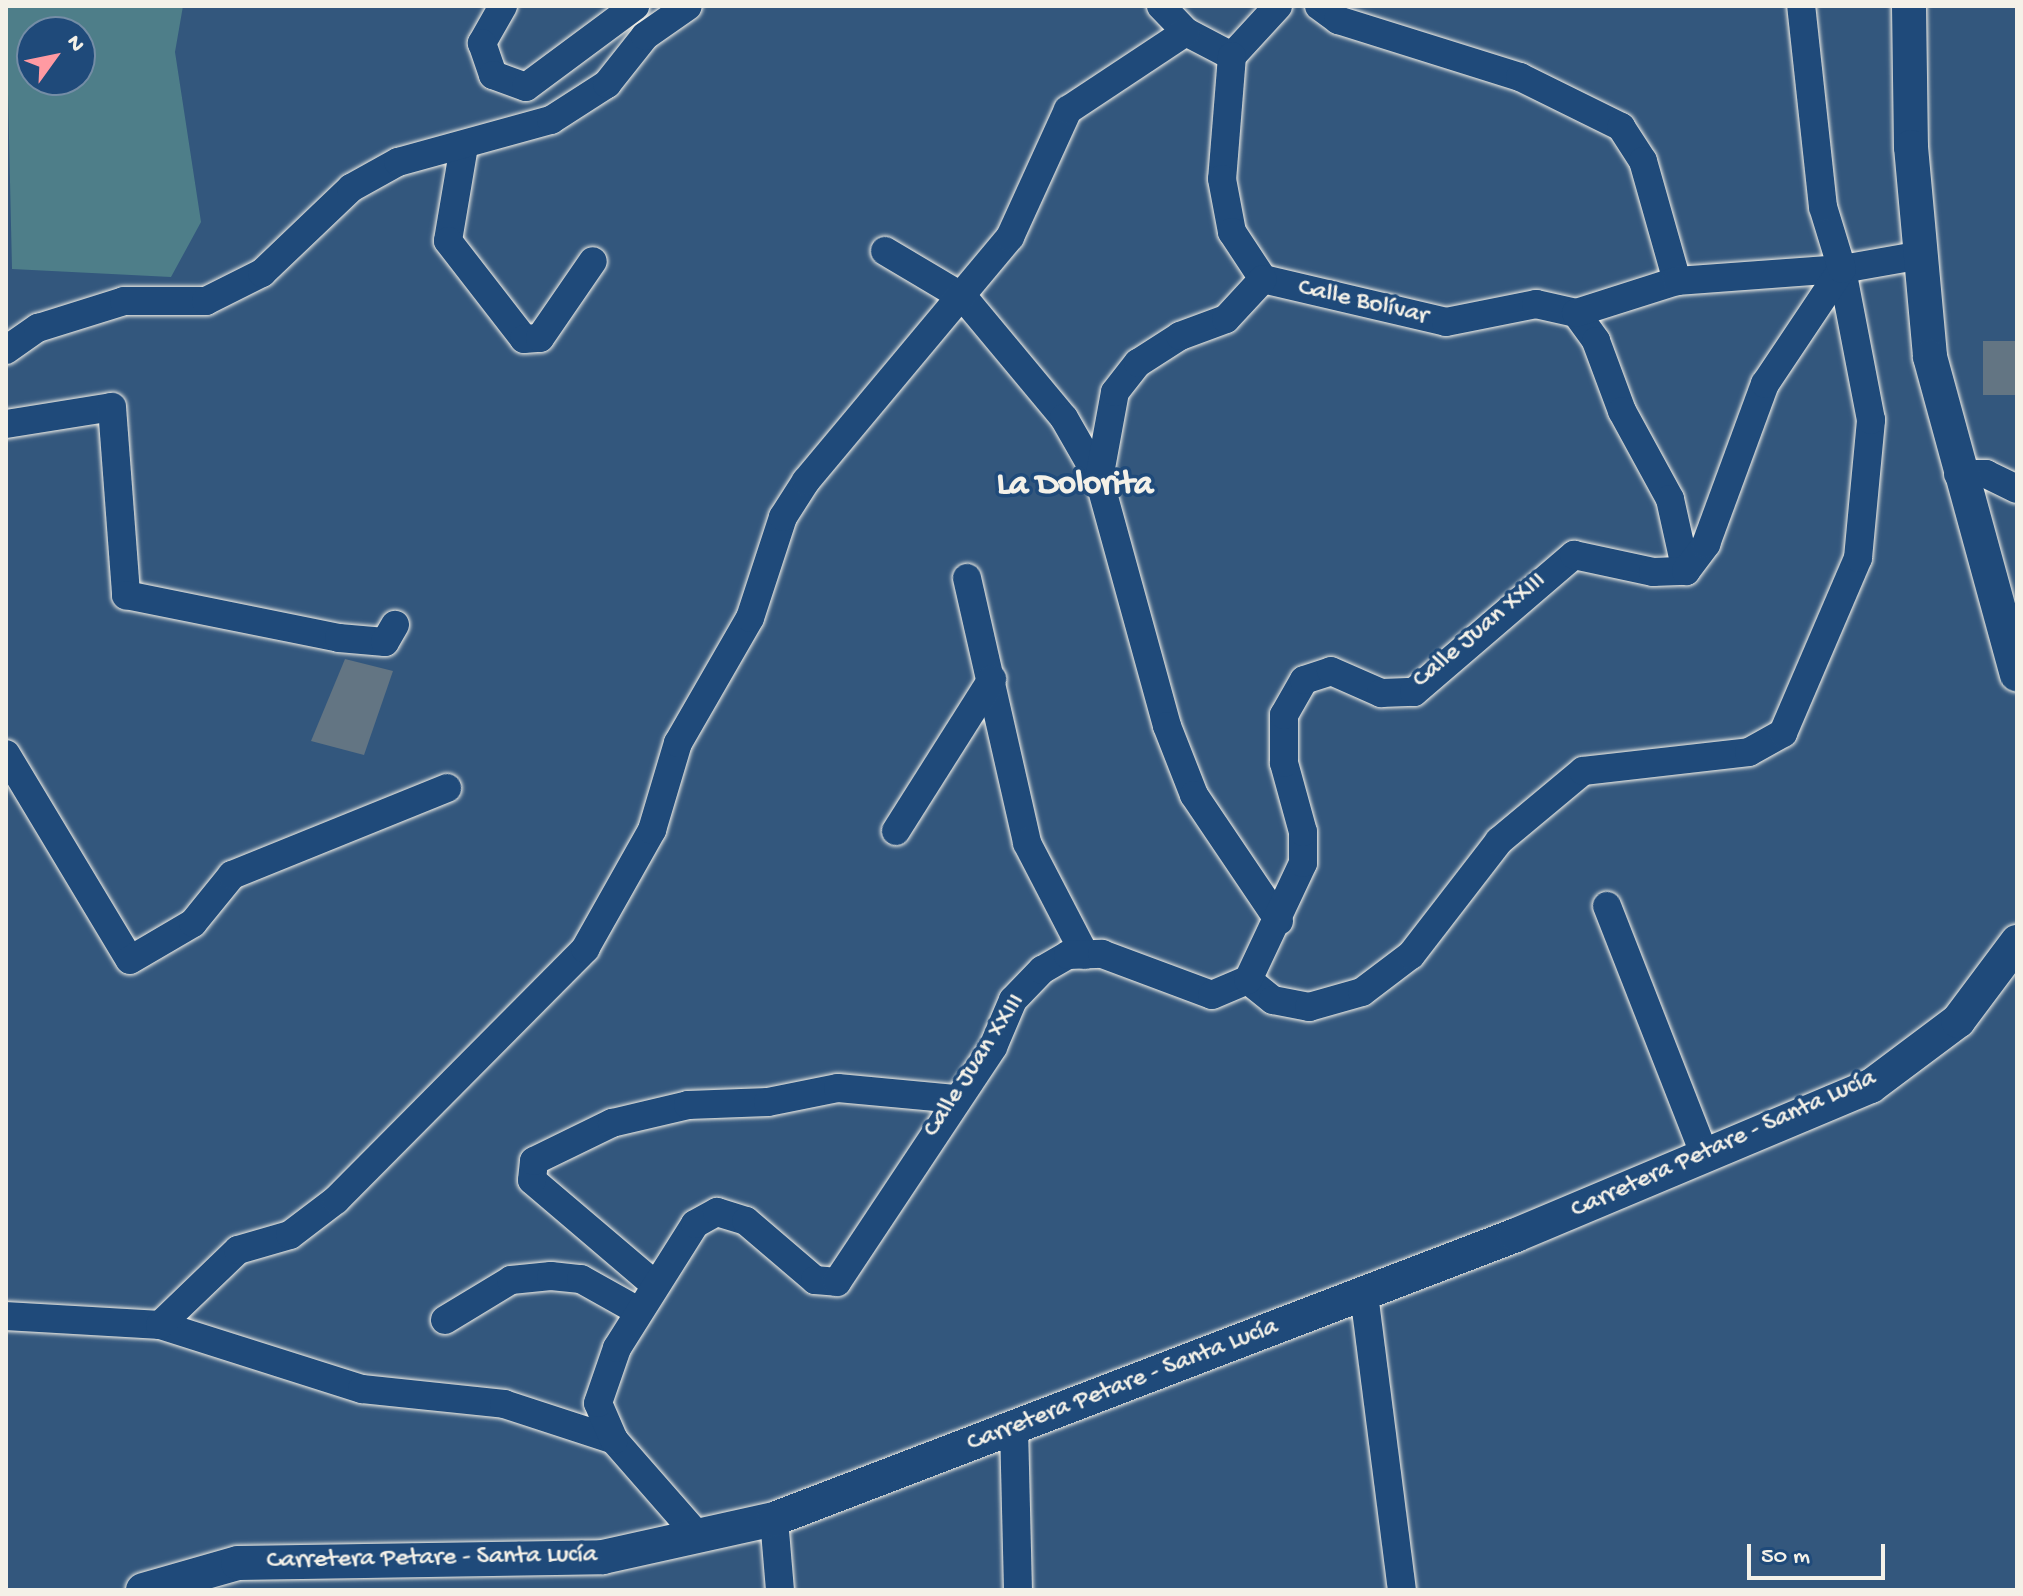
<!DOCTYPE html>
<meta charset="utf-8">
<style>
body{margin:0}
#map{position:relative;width:2023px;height:1596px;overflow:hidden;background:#33577d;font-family:"Gochi Hand",sans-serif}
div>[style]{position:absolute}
.green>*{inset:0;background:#4e7e89}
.building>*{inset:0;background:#637583;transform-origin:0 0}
.roads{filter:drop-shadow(0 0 2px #f4f1e8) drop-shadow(0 0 2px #f4f1e8)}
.minor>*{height:28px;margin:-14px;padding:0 14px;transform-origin:14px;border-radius:14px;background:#1f4a7a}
.major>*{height:34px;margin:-17px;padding:0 17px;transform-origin:17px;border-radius:17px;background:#1f4a7a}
span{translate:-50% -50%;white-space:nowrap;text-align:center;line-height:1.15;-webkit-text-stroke:7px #1f4a7a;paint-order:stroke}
.street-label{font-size:26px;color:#f4f1e8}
.district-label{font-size:34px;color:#f4f1e8;font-weight:700}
.frame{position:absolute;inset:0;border:8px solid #f4f1e8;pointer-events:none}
.north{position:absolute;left:16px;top:16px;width:80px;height:80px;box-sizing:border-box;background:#1f4a7a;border:2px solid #748da6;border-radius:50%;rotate:57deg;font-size:22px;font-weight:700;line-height:32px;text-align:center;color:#f4f1e8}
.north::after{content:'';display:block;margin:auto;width:28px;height:36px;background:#ff9aa2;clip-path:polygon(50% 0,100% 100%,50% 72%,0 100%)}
.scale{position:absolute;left:1747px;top:1544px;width:138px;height:36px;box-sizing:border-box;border:4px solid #f4f1e8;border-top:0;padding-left:10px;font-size:24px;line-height:28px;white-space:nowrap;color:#f4f1e8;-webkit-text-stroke:6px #1f4a7a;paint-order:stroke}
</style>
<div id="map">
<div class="green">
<i style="clip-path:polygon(evenodd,6px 6px,183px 6px,175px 52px,201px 222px,171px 277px,12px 269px,6px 6px,32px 32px,80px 32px,80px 80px,32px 80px,32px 32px)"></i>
</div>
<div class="building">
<i style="left:2017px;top:341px;width:54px;height:34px;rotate:90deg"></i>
<i style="clip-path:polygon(345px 659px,393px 671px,364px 755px,311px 741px)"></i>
</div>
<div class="roads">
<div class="minor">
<i style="left:503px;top:6px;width:43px;rotate:119.6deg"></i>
<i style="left:482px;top:43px;width:34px;rotate:71deg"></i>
<i style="left:493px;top:75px;width:35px;rotate:20deg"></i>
<i style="left:526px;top:87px;width:136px;rotate:-36.6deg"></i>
<i style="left:1161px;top:6px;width:36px;rotate:46deg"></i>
<i style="left:1186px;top:32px;width:52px;rotate:27.6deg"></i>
<i style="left:1278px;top:6px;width:68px;rotate:132.6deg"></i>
<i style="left:1232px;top:56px;width:123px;rotate:94.6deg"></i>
<i style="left:1222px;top:179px;width:54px;rotate:79.3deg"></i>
<i style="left:1232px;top:232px;width:56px;rotate:56.6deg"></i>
<i style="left:1263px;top:279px;width:188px;rotate:13.2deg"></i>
<i style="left:1446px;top:322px;width:92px;rotate:-11.3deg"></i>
<i style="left:1536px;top:304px;width:41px;rotate:12.7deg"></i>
<i style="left:1576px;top:313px;width:34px;rotate:54deg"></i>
<i style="left:1596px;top:341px;width:75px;rotate:69.6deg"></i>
<i style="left:1622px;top:411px;width:100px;rotate:61.4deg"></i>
<i style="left:1670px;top:499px;width:74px;rotate:77.5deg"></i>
<i style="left:1319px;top:6px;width:24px;rotate:36deg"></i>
<i style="left:1338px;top:20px;width:191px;rotate:17.4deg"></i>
<i style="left:1520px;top:77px;width:113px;rotate:26.3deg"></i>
<i style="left:1621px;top:127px;width:40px;rotate:57.1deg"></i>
<i style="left:1643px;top:161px;width:125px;rotate:74.2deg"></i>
<i style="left:464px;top:146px;width:96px;rotate:99.6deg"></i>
<i style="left:448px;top:241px;width:124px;rotate:52.2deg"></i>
<i style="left:524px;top:339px;width:16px;rotate:-4deg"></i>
<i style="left:540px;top:338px;width:93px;rotate:-55.5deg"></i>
<i style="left:885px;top:251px;width:92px;rotate:30.7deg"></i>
<i style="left:964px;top:298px;width:156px;rotate:50.2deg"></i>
<i style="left:1064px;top:418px;width:70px;rotate:60.2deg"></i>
<i style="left:1099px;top:479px;width:256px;rotate:74.6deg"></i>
<i style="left:1167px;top:726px;width:74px;rotate:68.6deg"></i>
<i style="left:1194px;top:795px;width:152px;rotate:56deg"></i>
<i style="left:1576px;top:313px;width:106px;rotate:-17.6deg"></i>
<i style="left:1677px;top:281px;width:165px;rotate:-4.2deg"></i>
<i style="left:6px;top:350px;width:39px;rotate:-35deg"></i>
<i style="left:38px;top:328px;width:90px;rotate:-17.4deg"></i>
<i style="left:124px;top:301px;width:82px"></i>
<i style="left:206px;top:301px;width:63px;rotate:-26.6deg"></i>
<i style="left:262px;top:273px;width:123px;rotate:-43.7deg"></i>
<i style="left:351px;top:188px;width:54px;rotate:-29deg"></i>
<i style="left:398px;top:162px;width:159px;rotate:-15.4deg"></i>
<i style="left:551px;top:120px;width:67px;rotate:-32.7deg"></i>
<i style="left:607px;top:84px;width:61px;rotate:-51.6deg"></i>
<i style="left:645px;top:36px;width:52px;rotate:-34.9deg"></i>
<i style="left:6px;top:424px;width:107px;rotate:-9.1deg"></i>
<i style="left:112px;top:407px;width:189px;rotate:85.7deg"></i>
<i style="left:126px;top:595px;width:217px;rotate:11.4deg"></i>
<i style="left:339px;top:638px;width:46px;rotate:5deg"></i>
<i style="left:385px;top:642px;width:20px;rotate:-60deg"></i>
<i style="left:1958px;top:474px;width:28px"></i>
<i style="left:1986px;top:474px;width:34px;rotate:26deg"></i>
<i style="left:1099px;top:479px;width:88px;rotate:-79.6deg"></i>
<i style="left:1115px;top:392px;width:37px;rotate:-52deg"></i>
<i style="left:1138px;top:363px;width:50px;rotate:-32.7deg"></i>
<i style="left:1180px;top:336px;width:49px;rotate:-20.3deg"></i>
<i style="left:1226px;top:319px;width:54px;rotate:-47.2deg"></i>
<i style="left:967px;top:578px;width:272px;rotate:77.2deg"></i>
<i style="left:1027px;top:843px;width:126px;rotate:62.6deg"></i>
<i style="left:6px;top:754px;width:240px;rotate:59deg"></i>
<i style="left:130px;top:960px;width:73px;rotate:-30.4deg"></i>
<i style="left:193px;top:923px;width:62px;rotate:-50.9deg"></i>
<i style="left:232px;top:875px;width:232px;rotate:-22deg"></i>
<i style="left:896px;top:831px;width:180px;rotate:-57.7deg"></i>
<i style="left:1607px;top:906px;width:269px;rotate:68.6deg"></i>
<i style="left:1248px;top:980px;width:32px;rotate:39deg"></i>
<i style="left:1273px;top:1000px;width:37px;rotate:11deg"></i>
<i style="left:1309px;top:1007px;width:55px;rotate:-15.8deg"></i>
<i style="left:1362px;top:992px;width:61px;rotate:-37.1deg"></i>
<i style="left:1411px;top:955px;width:144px;rotate:-52.3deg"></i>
<i style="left:1499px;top:841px;width:109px;rotate:-39.8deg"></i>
<i style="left:1583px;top:771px;width:167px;rotate:-6.5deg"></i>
<i style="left:1749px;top:752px;width:39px;rotate:-29deg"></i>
<i style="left:1783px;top:733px;width:190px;rotate:-66.8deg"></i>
<i style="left:1858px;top:558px;width:139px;rotate:-84.6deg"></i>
<i style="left:1871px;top:420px;width:154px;rotate:-100.9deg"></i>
<i style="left:1842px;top:269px;width:80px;rotate:-10deg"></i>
<i style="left:654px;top:1284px;width:160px;rotate:-139.6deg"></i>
<i style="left:532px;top:1180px;width:19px;rotate:-84deg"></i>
<i style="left:534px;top:1161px;width:87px;rotate:-26deg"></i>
<i style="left:612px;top:1123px;width:78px;rotate:-13.3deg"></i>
<i style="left:688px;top:1105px;width:80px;rotate:-2.1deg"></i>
<i style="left:768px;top:1102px;width:71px;rotate:-11.3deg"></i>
<i style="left:838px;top:1088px;width:120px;rotate:5.3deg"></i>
<i style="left:1364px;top:1294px;width:298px;rotate:82.7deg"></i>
<i style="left:6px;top:1316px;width:154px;rotate:3.3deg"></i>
<i style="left:160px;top:1325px;width:212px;rotate:17.6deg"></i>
<i style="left:362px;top:1389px;width:143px;rotate:6deg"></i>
<i style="left:504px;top:1404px;width:116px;rotate:18.1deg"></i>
<i style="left:445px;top:1320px;width:77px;rotate:-31.2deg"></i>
<i style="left:511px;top:1280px;width:40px;rotate:-5.7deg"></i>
<i style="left:551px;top:1276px;width:30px;rotate:6deg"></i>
<i style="left:581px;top:1279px;width:65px;rotate:29.3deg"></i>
<i style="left:160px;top:1325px;width:108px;rotate:-43.9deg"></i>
<i style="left:238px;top:1250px;width:54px;rotate:-16.1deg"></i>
<i style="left:290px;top:1235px;width:58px;rotate:-37.3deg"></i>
<i style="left:336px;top:1200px;width:354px;rotate:-45.2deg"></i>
<i style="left:585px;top:949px;width:137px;rotate:-60.6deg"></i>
<i style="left:652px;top:830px;width:91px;rotate:-73.4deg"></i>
<i style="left:678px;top:743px;width:144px;rotate:-60.1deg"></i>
<i style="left:750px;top:618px;width:106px;rotate:-71.9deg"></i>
<i style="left:783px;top:517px;width:43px;rotate:-57.4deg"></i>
<i style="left:806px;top:481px;width:318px;rotate:-50.1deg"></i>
<i style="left:1010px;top:237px;width:140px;rotate:-65.5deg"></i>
<i style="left:1068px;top:110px;width:141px;rotate:-33.5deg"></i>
<i style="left:1014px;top:1427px;width:163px;rotate:88.6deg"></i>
<i style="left:774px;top:1519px;width:71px;rotate:85.2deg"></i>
<i style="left:698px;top:1536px;width:128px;rotate:-131.2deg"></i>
<i style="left:614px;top:1440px;width:40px;rotate:-113.4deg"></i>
<i style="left:598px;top:1403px;width:58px;rotate:-70.9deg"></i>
<i style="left:617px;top:1348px;width:146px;rotate:-57.8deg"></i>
<i style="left:695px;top:1224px;width:25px;rotate:-29deg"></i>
<i style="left:717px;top:1212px;width:30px;rotate:17deg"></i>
<i style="left:746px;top:1221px;width:91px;rotate:40.5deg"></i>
<i style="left:815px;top:1280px;width:22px;rotate:5deg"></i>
<i style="left:837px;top:1282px;width:282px;rotate:-56.4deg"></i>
<i style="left:993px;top:1047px;width:51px;rotate:-66.9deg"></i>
<i style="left:1013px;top:1000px;width:42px;rotate:-46deg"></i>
<i style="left:1042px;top:970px;width:30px;rotate:-30deg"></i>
<i style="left:1068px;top:955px;width:34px;rotate:-2deg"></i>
<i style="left:1102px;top:954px;width:117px;rotate:20.4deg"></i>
<i style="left:1212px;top:995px;width:39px;rotate:-23deg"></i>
<i style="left:1248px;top:980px;width:129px;rotate:-64.8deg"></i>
<i style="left:1303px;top:863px;width:31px;rotate:-90deg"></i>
<i style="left:1303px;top:832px;width:72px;rotate:-105.4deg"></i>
<i style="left:1284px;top:763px;width:48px;rotate:-90deg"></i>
<i style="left:1284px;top:715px;width:40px;rotate:-60.3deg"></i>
<i style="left:1304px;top:680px;width:28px;rotate:-18deg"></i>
<i style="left:1331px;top:671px;width:55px;rotate:23.7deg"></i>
<i style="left:1381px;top:693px;width:33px;rotate:-2deg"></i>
<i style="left:1414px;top:692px;width:211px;rotate:-40.6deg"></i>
<i style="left:1574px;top:555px;width:81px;rotate:12.1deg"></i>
<i style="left:1653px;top:572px;width:33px;rotate:-2deg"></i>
<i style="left:1686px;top:571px;width:34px;rotate:-53deg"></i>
<i style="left:1706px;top:544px;width:171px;rotate:-69.8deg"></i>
<i style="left:1765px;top:384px;width:138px;rotate:-56.2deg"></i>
<i style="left:1842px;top:269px;width:65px;rotate:-107deg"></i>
<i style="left:1823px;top:207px;width:202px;rotate:-96.2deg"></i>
</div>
<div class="major">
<i style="left:1909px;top:6px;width:141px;rotate:89.2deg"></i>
<i style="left:1911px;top:147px;width:211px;rotate:84.8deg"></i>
<i style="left:1930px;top:357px;width:329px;rotate:74.7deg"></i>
<i style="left:143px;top:1590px;width:99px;rotate:-15.9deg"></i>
<i style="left:238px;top:1563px;width:365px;rotate:-0.9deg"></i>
<i style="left:603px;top:1557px;width:175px;rotate:-12.5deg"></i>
<i style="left:774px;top:1519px;width:794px;rotate:-20.94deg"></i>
<i style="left:1516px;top:1235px;width:385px;rotate:-22.8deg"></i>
<i style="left:1871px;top:1086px;width:109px;rotate:-36.8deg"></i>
<i style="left:1958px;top:1021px;width:99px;rotate:-53.2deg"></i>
</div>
</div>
<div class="street-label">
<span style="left:1363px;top:303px;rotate:13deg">Calle Bolívar</span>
<span style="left:1480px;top:631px;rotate:-40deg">Calle Juan XXIII</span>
<span style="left:975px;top:1066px;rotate:-57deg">Calle Juan XXIII</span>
<span style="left:1724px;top:1145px;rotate:-24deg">Carretera Petare - Santa Lucía</span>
<span style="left:1123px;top:1386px;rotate:-21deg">Carretera Petare - Santa Lucía</span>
<span style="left:432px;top:1559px;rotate:-1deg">Carretera Petare - Santa Lucía</span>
</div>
<div class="district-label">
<span style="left:1075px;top:487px">La Dolorita</span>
</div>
<div class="frame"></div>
<div class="north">N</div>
<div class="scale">50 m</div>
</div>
